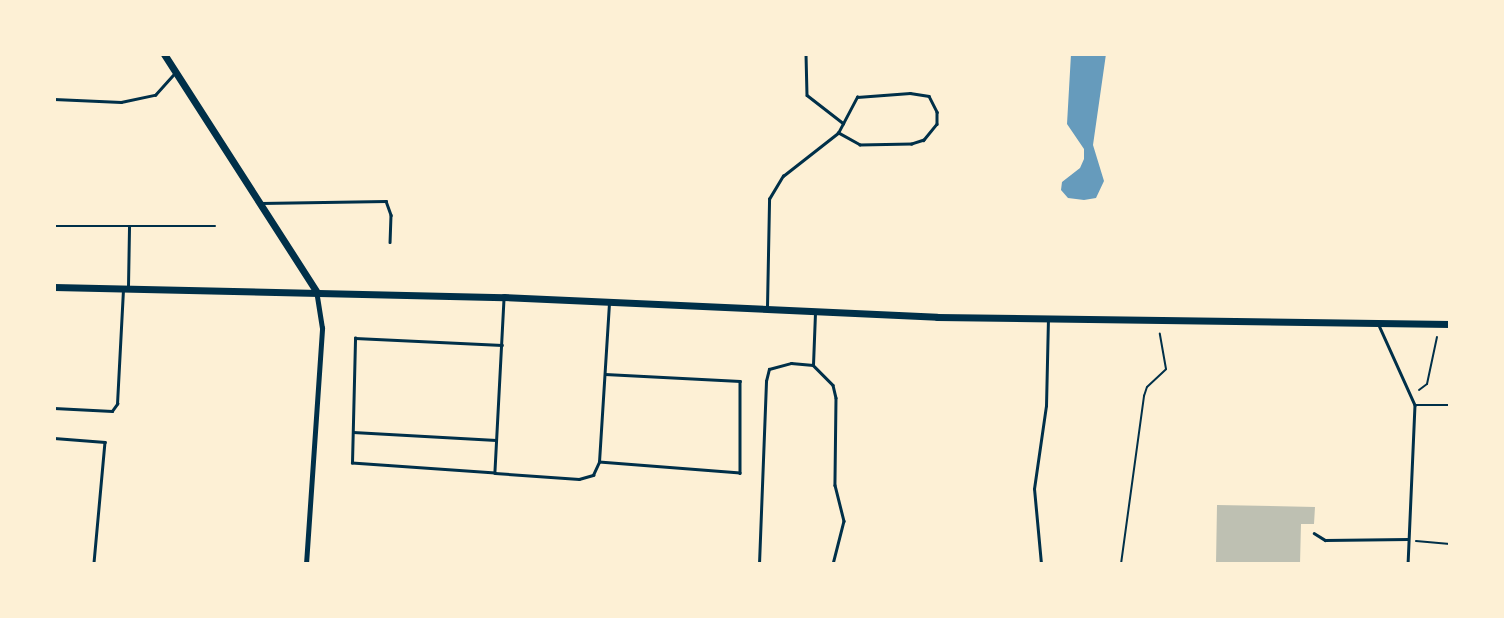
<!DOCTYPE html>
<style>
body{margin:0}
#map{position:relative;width:1504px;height:618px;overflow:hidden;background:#fdf0d5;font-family:"Sofia Sans Condensed",sans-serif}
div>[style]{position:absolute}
.water>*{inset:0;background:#669bbc}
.building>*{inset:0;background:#bec0b2}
.path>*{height:2px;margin:-1px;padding:0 1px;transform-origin:1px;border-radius:1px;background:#003049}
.service>*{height:2.5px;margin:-1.25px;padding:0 1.25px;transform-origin:1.25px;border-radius:1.25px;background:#003049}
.minor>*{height:5px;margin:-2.5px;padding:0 2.5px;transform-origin:2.5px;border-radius:2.5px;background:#003049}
.tertiary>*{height:7px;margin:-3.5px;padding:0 3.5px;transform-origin:3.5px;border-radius:3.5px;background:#003049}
span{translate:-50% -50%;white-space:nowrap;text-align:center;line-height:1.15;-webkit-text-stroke:7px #fdf0d5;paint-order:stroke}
.frame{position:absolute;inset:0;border:56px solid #fdf0d5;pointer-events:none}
</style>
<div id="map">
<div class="water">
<i style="clip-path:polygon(1071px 54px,1106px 54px,1093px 145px,1104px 181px,1096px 198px,1084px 200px,1068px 198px,1061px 190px,1062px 182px,1080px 168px,1084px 159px,1084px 149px,1067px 124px)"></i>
</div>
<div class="building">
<i style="clip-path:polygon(1217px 505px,1315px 507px,1314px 524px,1301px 524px,1300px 564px,1216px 564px)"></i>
</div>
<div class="path">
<i style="left:1419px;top:390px;width:10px;rotate:-37deg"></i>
<i style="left:1427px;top:384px;width:48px;rotate:-78deg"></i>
<i style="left:1416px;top:541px;width:34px;rotate:5deg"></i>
<i style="left:1121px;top:564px;width:170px;rotate:-82.2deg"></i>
<i style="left:1144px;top:396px;width:9px;rotate:-72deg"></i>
<i style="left:1147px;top:387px;width:26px;rotate:-43deg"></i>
<i style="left:1166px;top:369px;width:36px;rotate:-100deg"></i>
</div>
<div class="service">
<i style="left:806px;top:54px;width:41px;rotate:88.6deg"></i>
<i style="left:807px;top:95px;width:46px;rotate:37.9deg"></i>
<i style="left:54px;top:99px;width:67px;rotate:2.6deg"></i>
<i style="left:121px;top:102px;width:35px;rotate:-12deg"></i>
<i style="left:155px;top:95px;width:27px;rotate:-48deg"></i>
<i style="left:261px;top:203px;width:125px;rotate:-0.9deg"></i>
<i style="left:386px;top:201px;width:15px;rotate:70deg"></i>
<i style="left:391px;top:215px;width:27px;rotate:92deg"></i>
<i style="left:54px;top:226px;width:161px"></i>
<i style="left:128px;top:286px;width:59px;rotate:-89deg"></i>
<i style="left:504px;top:299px;width:174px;rotate:93deg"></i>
<i style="left:495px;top:473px;width:84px;rotate:4.1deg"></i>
<i style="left:579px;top:479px;width:15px;rotate:-16deg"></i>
<i style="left:593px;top:475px;width:14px;rotate:-65deg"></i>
<i style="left:767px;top:307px;width:108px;rotate:-88.9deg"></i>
<i style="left:769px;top:199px;width:27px;rotate:-59deg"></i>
<i style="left:783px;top:176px;width:70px;rotate:-38deg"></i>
<i style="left:838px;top:133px;width:41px;rotate:-62.2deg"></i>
<i style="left:857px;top:97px;width:53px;rotate:-4.3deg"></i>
<i style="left:910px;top:93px;width:19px;rotate:9deg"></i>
<i style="left:929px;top:96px;width:18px;rotate:63deg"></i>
<i style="left:937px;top:112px;width:12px;rotate:90deg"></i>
<i style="left:937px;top:124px;width:21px;rotate:129deg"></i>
<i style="left:924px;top:140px;width:13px;rotate:162deg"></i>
<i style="left:912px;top:144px;width:52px;rotate:178.9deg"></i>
<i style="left:860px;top:145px;width:25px;rotate:-151deg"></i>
<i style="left:1378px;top:323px;width:90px;rotate:65.7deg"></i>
<i style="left:1415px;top:405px;width:159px;rotate:92.5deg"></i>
<i style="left:813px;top:365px;width:53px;rotate:-87.8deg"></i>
<i style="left:605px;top:374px;width:135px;rotate:3deg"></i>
<i style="left:740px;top:381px;width:92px;rotate:90deg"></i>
<i style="left:740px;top:473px;width:141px;rotate:-175.5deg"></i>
<i style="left:599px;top:462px;width:159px;rotate:-86.4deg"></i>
<i style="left:1415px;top:405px;width:35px"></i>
<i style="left:54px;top:408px;width:58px;rotate:3deg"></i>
<i style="left:112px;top:411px;width:9px;rotate:-54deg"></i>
<i style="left:117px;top:404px;width:115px;rotate:-87deg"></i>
<i style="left:353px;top:432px;width:143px;rotate:3.2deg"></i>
<i style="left:54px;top:438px;width:51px;rotate:4.5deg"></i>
<i style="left:105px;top:442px;width:122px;rotate:95.2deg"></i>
<i style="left:495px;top:473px;width:143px;rotate:-176deg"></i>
<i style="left:352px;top:463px;width:125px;rotate:-88.6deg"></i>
<i style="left:355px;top:338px;width:147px;rotate:2.7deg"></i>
<i style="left:1314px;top:533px;width:13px;rotate:32deg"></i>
<i style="left:1325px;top:540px;width:83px;rotate:-0.7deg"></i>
<i style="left:759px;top:564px;width:183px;rotate:-87.8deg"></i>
<i style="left:766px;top:381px;width:12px;rotate:-76deg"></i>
<i style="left:769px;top:369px;width:23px;rotate:-15deg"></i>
<i style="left:791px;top:363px;width:22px;rotate:5deg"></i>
<i style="left:813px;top:365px;width:28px;rotate:45deg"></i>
<i style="left:833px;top:385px;width:13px;rotate:77deg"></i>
<i style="left:836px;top:398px;width:87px;rotate:90.7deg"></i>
<i style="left:835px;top:485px;width:37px;rotate:76deg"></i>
<i style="left:844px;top:521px;width:44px;rotate:104.3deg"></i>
<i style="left:1041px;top:564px;width:75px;rotate:-95.3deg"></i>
<i style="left:1034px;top:489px;width:84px;rotate:-81.8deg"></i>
<i style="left:1046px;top:406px;width:87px;rotate:-88.7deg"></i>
</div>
<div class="minor">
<i style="left:306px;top:564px;width:237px;rotate:-86.1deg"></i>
<i style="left:322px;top:328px;width:37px;rotate:-99deg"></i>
</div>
<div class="tertiary">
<i style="left:164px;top:54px;width:282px;rotate:57.3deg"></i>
<i style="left:54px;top:287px;width:450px;rotate:1.3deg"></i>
<i style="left:504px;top:297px;width:433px;rotate:2.6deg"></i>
<i style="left:937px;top:317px;width:513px;rotate:0.78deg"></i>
</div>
<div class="frame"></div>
</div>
